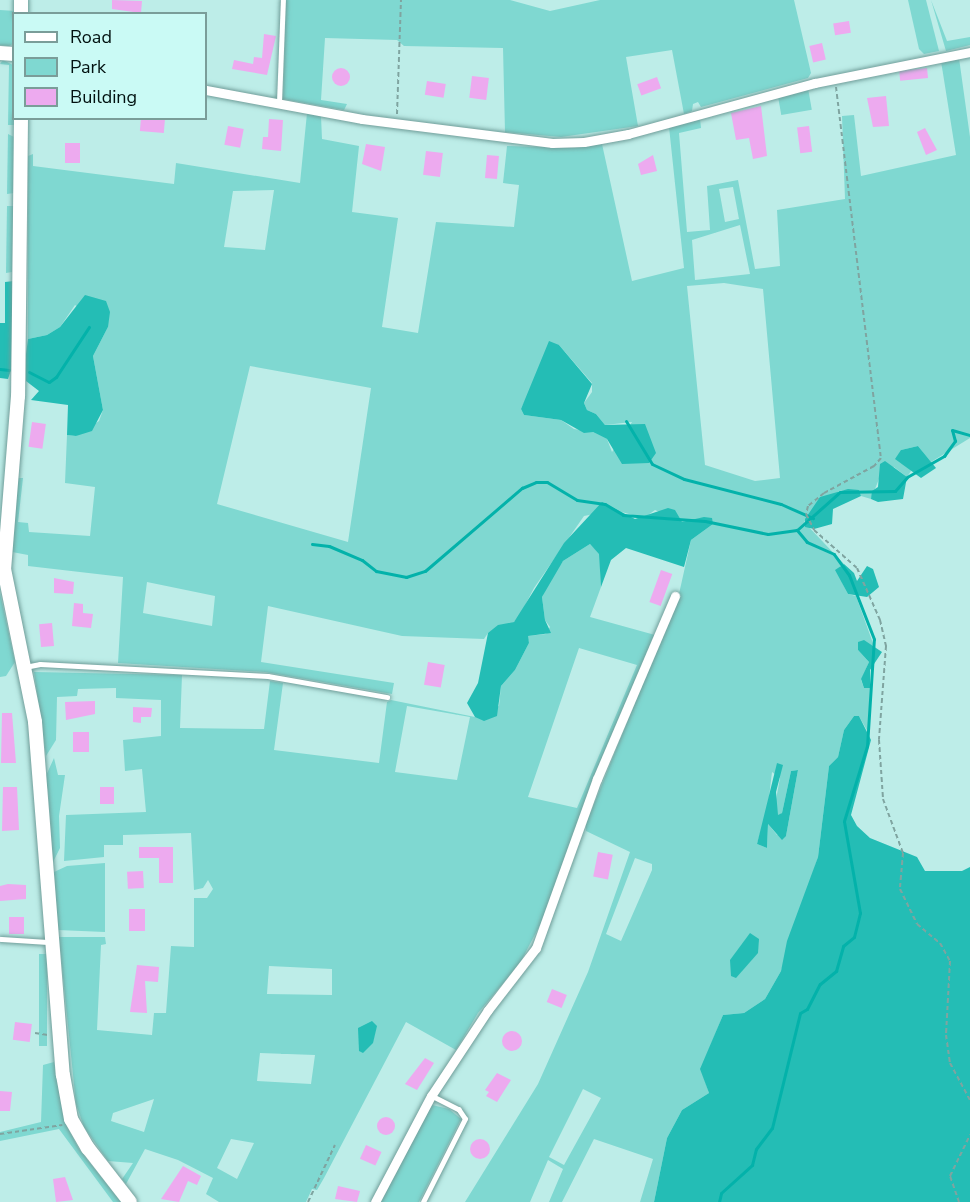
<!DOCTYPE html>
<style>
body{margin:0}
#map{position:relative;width:970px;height:1202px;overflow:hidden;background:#bdede8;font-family:"Nunito Sans",sans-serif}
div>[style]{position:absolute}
.green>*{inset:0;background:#7fd8d1;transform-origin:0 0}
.forest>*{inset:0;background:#24bdb5}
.stream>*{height:3px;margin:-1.5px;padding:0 1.5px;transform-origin:1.5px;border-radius:1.5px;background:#03b2aa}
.building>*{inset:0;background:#edaaef;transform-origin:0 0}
.round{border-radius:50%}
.path>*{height:2px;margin-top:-1px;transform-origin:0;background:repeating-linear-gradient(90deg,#7fa4a0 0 4.5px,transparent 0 7.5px)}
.roads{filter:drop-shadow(0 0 2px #709d99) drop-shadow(0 0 2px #709d99)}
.lane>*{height:4.5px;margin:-2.25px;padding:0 2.25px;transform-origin:2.25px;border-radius:2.25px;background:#fff}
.street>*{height:9px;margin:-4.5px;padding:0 4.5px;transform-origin:4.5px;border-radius:4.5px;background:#fff}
.secondary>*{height:14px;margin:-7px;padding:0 7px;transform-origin:7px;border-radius:7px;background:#fff}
span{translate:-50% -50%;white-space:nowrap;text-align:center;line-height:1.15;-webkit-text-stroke:4.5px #cafaf5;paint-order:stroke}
.legend{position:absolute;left:12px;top:12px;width:195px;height:108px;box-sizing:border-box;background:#cafaf5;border:2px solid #7a9d99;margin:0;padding:8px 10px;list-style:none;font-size:18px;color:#021110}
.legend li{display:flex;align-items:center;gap:12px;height:30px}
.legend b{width:30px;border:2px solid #7a9d99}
</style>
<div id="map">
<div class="green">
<i style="clip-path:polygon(286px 0,510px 0,550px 11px,600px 0,794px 0,811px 73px,808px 78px,701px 107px,698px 102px,693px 104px,692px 111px,684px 114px,672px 50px,626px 57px,638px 126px,561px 137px,505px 132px,503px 48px,404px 46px,397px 40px,325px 38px,321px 100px,347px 104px,344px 110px,283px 99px)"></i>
<i style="clip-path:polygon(908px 0,926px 0,939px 51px,924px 54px,919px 49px)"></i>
<i style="clip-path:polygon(931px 0,947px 41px,970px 37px,970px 45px,946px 51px)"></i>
<i style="clip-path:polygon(0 10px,16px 11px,13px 44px,9px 46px,0 45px)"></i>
<i style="clip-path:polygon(evenodd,959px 58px,970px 137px,970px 438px,931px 462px,918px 446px,901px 450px,911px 471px,907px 477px,894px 467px,879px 479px,871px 499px,861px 496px,858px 490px,839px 491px,804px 522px,844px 564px,840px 566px,842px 582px,848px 594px,856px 596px,874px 646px,869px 645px,858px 650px,869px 662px,861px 680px,864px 688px,870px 688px,869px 734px,859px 716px,854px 716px,844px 730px,838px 757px,829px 766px,818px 857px,781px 971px,765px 999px,744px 1013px,723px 1015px,701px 1069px,709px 1093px,682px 1110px,667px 1138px,654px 1202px,640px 1202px,653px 1159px,594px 1139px,562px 1202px,549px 1202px,563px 1169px,548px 1160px,530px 1202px,465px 1202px,538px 1084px,588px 972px,630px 852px,586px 831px,586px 824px,679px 594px,691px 540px,713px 524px,682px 522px,655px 510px,644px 518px,614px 510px,584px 516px,534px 588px,521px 613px,514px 622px,488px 633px,484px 639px,402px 636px,268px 606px,261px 662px,394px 683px,392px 694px,265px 672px,118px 663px,123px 577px,28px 566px,28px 555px,12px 552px,17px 478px,23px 478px,18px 522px,28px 523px,29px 532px,90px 536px,95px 487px,65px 483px,67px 435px,76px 436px,99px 421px,103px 410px,93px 356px,108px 327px,75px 305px,60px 327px,47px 335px,28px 339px,28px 156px,33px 154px,33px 166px,174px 184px,176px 163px,300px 183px,307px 113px,321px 116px,322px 139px,359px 146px,352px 212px,398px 218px,382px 327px,418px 333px,436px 222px,514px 227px,519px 185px,503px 183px,507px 146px,574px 148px,602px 144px,632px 281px,684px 268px,669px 127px,700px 118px,701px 128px,679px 133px,687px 232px,710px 230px,707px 186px,738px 180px,755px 269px,780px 266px,777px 210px,845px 199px,842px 116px,854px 115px,861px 176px,956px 155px,941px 61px,959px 58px,733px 187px,739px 219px,725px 222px,719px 189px,733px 187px,959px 58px,274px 190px,265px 250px,224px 247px,233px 191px,274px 190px,959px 58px,740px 225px,750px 274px,695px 280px,692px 240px,740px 225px,959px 58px,724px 283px,763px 289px,780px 478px,755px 481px,705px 465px,687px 286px,724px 283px,959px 58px,559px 345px,592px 383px,592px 392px,584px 403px,587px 410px,596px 414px,605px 425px,632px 422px,612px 452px,607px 439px,593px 432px,574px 429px,561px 420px,524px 415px,521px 409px,539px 372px,559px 345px,959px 58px,250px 366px,371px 388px,348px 542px,217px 504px,250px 366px,959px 58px,147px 582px,215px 596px,212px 626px,143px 613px,147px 582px,959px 58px,798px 770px,786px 836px,777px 835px,768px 824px,767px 848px,757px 844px,768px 806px,772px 772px,780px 778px,774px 810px,778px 816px,782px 813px,791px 771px,798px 770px,959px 58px,635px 858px,652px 864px,652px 870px,621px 941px,606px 934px,635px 858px,959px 58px,583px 1089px,601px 1098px,564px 1165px,549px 1157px,583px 1089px)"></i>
<i style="clip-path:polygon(3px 60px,13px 65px,14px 125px,8px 125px,9px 65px,0 64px)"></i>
<i style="left:808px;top:88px;width:22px;height:31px;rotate:80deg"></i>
<i style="clip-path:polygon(8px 134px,14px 137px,14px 193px,7px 194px)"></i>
<i style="clip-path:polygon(7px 206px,14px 206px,12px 272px,6px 273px)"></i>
<i style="clip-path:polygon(evenodd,590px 544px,600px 554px,601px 587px,590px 617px,655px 635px,542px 921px,520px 963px,478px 1013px,456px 1050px,406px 1022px,324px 1178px,317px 1190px,312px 1189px,306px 1202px,219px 1202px,206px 1194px,213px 1178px,178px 1160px,145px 1149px,126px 1184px,122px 1179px,133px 1163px,108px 1161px,84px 1127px,76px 1104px,59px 937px,105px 937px,106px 944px,101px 945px,97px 1030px,152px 1035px,154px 1013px,166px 1013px,171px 946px,194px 947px,194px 898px,207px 898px,213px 889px,208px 880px,203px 888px,194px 890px,191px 833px,123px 835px,123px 845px,104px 845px,104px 857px,64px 861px,66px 815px,146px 812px,142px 769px,125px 771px,123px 740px,161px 736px,161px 700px,116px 698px,116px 688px,78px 689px,77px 696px,57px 697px,56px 740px,46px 756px,34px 672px,182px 675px,180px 728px,264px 729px,270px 681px,283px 683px,274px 750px,379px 763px,387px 702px,391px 700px,475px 717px,499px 706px,501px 686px,515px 670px,529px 643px,527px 636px,546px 634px,550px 627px,545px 620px,542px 597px,550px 578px,563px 561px,590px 544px,579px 648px,637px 665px,577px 808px,528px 797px,579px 648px,590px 544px,407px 706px,470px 717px,457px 780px,395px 772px,407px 706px,590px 544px,269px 966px,332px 969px,332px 995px,267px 994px,269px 966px,590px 544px,260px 1053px,315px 1055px,311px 1084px,257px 1081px,260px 1053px,590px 544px,154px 1099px,144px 1132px,111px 1121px,113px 1113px,154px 1099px,590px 544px,231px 1139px,254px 1143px,237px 1179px,217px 1168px,231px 1139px)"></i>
<i style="clip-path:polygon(0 593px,15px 662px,6px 676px,0 677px)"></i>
<i style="clip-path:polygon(54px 758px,58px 775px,65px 775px,59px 816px,60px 848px,53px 862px,48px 790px,44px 780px)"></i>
<i style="clip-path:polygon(105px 863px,105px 932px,58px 930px,54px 872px,67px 866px)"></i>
<i style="left:39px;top:954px;width:8px;height:92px"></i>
<i style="clip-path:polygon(54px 1062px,64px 1121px,79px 1149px,121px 1202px,113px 1202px,59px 1129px,0 1141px,0 1132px,41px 1122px,43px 1065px)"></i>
<i style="clip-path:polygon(432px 1105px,449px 1109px,461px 1119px,419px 1202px,381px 1202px)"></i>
</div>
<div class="forest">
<i style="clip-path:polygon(14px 281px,11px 370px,8px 379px,0 378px,0 323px,5px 323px,5px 282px)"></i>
<i style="clip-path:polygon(85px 295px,106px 301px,110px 312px,108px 327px,93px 356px,103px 410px,92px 431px,76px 436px,67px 435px,68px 405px,31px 400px,39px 391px,26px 381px,26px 354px,28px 339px,47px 335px,60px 327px)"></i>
<i style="clip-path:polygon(549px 341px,559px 345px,592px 384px,584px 403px,587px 410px,596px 414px,605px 425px,645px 424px,656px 453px,649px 463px,622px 464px,607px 439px,593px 432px,584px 433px,561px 420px,524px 415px,521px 409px)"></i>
<i style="clip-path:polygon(918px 446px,936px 468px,921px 478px,895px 459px,901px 450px)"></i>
<i style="clip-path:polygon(885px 461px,907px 477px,903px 499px,878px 502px,871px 499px,872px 491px,878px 487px,880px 464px)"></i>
<i style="clip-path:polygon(848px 489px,859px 490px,861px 496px,833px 509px,832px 524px,814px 529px,805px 527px,805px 519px,820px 497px)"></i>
<i style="clip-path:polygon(602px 502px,635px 519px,668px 508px,675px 510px,682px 522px,704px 517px,712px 518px,713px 524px,691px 540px,684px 567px,626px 548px,611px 560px,601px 587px,599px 554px,590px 544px,563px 561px,542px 597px,545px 620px,551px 633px,528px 636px,529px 643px,515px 670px,501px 686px,497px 716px,484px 721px,475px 717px,467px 703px,478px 683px,488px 633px,498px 625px,514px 622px,564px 543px)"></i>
<i style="clip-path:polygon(844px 564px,854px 573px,857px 581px,867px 566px,873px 569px,879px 587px,867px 597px,848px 594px,835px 570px)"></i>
<i style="clip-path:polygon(864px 640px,882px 652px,870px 670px,870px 688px,864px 688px,861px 679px,869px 662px,858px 650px,858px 642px)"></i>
<i style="clip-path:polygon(854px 716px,859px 716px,871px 740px,851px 815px,857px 826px,870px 838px,917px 857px,925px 871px,962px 871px,970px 867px,970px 1202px,654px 1202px,667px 1138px,682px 1110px,709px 1093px,700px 1069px,723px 1015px,744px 1013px,765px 999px,781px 971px,787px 941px,818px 857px,829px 766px,838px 757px,844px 730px)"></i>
<i style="clip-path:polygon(777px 763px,783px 765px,776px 792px,778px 815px,782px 813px,791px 771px,798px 770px,786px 836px,782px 840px,768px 824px,767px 848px,757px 844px)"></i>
<i style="clip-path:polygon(750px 933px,759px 939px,758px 953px,736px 978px,731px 976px,730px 960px)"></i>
<i style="clip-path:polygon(372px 1021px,377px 1026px,373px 1043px,363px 1053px,359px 1051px,358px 1028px)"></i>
</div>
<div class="stream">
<i style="left:0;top:369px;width:9px;rotate:6deg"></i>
<i style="left:29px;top:372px;width:22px;rotate:27deg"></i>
<i style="left:49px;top:382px;width:9px;rotate:-36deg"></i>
<i style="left:56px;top:377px;width:60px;rotate:-56.6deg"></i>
<i style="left:626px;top:421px;width:50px;rotate:58.8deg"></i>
<i style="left:652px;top:464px;width:35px;rotate:25deg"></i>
<i style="left:684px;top:479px;width:100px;rotate:14.5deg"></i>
<i style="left:781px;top:504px;width:35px;rotate:24deg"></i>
<i style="left:312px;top:544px;width:17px;rotate:7deg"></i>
<i style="left:329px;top:546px;width:36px;rotate:23deg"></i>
<i style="left:362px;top:560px;width:18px;rotate:38deg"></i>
<i style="left:376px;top:571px;width:31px;rotate:11deg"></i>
<i style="left:406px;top:577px;width:20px;rotate:-18deg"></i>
<i style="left:425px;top:571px;width:128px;rotate:-40.6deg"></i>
<i style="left:522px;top:488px;width:15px;rotate:-23deg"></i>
<i style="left:536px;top:482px;width:11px"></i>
<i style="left:547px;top:482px;width:35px;rotate:31deg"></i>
<i style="left:577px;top:500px;width:28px;rotate:8deg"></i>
<i style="left:605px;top:504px;width:21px;rotate:31deg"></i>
<i style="left:623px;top:515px;width:82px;rotate:4.2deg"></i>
<i style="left:705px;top:521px;width:64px;rotate:11.7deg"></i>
<i style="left:768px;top:534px;width:29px;rotate:-8deg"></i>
<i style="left:719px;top:1202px;width:9px;rotate:-77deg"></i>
<i style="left:721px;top:1193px;width:42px;rotate:-42.1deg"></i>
<i style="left:752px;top:1165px;width:16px;rotate:-76deg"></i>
<i style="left:756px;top:1149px;width:26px;rotate:-53deg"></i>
<i style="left:772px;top:1128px;width:118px;rotate:-76.3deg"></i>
<i style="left:800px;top:1013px;width:8px;rotate:-30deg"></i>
<i style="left:807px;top:1009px;width:28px;rotate:-63deg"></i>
<i style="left:820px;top:984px;width:21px;rotate:-39deg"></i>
<i style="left:836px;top:971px;width:26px;rotate:-74deg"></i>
<i style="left:843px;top:946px;width:14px;rotate:-39deg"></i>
<i style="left:854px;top:937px;width:25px;rotate:-76deg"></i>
<i style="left:860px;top:913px;width:93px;rotate:-99.9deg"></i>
<i style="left:844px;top:821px;width:78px;rotate:-73deg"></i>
<i style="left:867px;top:746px;width:107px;rotate:-86.3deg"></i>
<i style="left:874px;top:639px;width:69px;rotate:-111.3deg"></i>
<i style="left:849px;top:575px;width:26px;rotate:-126deg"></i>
<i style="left:834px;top:554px;width:30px;rotate:-156deg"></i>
<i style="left:807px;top:542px;width:16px;rotate:-130deg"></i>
<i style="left:797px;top:530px;width:57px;rotate:-41.5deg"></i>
<i style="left:840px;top:492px;width:55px;rotate:-1deg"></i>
<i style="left:895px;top:491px;width:18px;rotate:-49deg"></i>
<i style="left:907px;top:477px;width:43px;rotate:-29.6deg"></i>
<i style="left:944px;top:456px;width:19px;rotate:-54deg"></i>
<i style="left:955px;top:441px;width:11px;rotate:-105deg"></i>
<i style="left:952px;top:430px;width:19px;rotate:16deg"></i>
</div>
<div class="building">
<i style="clip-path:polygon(112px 0,142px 1px,141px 13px,112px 9px)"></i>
<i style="left:849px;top:21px;width:12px;height:16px;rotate:81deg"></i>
<i style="clip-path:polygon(264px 34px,276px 36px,267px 75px,232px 69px,234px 60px,253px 64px,254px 57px,262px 58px)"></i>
<i style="left:822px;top:43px;width:17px;height:13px;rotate:77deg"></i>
<i class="round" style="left:332px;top:68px;width:18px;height:18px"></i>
<i style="left:927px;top:68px;width:10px;height:28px;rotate:84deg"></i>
<i style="left:472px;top:76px;width:17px;height:22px;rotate:7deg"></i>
<i style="left:657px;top:77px;width:12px;height:21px;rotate:70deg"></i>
<i style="left:427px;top:81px;width:19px;height:14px;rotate:9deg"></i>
<i style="clip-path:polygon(886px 96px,889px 126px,873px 127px,867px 98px)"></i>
<i style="clip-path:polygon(761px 106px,767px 156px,753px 159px,749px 138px,736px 140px,731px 113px)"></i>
<i style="left:141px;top:118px;width:24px;height:13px;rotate:5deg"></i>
<i style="clip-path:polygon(269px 119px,283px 120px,281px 151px,262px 149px,263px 137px,268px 137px)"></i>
<i style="left:228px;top:126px;width:16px;height:19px;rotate:11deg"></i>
<i style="left:809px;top:126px;width:26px;height:12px;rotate:83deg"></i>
<i style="clip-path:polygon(925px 128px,937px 150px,926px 155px,917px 132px)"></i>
<i style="left:65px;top:143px;width:15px;height:20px"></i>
<i style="clip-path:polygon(366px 144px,385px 147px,381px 171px,362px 164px)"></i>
<i style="left:426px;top:151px;width:17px;height:24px;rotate:7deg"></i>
<i style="left:487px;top:155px;width:12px;height:23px;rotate:5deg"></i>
<i style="clip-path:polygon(653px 155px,657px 171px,641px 175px,638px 164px)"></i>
<i style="left:32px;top:422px;width:14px;height:25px;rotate:8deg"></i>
<i style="left:661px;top:570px;width:12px;height:34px;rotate:20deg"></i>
<i style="clip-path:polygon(54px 578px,74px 582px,73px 594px,54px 593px)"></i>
<i style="clip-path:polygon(74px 603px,83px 604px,83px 613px,93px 614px,91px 628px,72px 626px)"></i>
<i style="left:52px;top:623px;width:23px;height:13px;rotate:85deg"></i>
<i style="left:428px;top:662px;width:17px;height:23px;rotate:10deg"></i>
<i style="clip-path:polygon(95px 701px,95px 714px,66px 720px,65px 702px)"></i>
<i style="clip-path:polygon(133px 707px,152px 708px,151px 717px,141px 717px,141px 723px,133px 722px)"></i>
<i style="clip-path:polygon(2px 713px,12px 713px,16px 763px,1px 763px)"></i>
<i style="left:73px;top:732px;width:16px;height:20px"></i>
<i style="clip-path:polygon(3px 787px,17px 787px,19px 830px,2px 831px)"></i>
<i style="left:100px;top:787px;width:14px;height:17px"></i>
<i style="clip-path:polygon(139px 847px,173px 847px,173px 883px,159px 883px,159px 858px,139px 858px)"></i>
<i style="left:598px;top:852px;width:15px;height:25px;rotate:11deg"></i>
<i style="left:143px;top:871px;width:17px;height:16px;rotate:87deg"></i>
<i style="clip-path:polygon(8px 884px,26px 885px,26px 899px,0 901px,0 886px)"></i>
<i style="left:129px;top:909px;width:16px;height:22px"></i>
<i style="left:9px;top:917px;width:15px;height:17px"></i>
<i style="clip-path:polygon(137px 965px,159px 967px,158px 982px,145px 981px,147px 1013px,130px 1012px)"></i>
<i style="left:552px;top:989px;width:16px;height:14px;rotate:22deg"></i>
<i style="left:15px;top:1022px;width:17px;height:18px;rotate:7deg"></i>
<i class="round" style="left:502px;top:1031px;width:20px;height:20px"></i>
<i style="clip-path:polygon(425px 1058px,434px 1063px,417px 1090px,405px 1084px)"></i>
<i style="clip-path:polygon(497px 1073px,511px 1080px,497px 1102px,486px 1096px,489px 1092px,485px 1090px)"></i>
<i style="clip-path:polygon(0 1091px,12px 1092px,10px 1111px,0 1111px)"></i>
<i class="round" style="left:377px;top:1117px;width:18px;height:18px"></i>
<i class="round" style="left:470px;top:1139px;width:20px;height:20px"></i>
<i style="left:366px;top:1145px;width:17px;height:15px;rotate:24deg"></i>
<i style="clip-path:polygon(183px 1166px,201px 1176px,197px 1185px,188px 1181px,179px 1202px,161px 1199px)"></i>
<i style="clip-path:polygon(65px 1177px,73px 1200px,56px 1202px,53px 1179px)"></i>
<i style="clip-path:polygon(338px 1186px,360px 1191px,357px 1202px,335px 1199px)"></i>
</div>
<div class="path">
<i style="left:836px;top:87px;width:374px;rotate:83.1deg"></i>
<i style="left:881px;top:458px;width:11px;rotate:131deg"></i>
<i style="left:874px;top:466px;width:57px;rotate:151.6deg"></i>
<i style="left:824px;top:493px;width:21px;rotate:141deg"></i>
<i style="left:808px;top:506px;width:8px;rotate:104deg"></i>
<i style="left:806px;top:514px;width:18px;rotate:63deg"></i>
<i style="left:814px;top:530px;width:57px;rotate:41.5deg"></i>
<i style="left:857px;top:568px;width:57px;rotate:66.1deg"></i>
<i style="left:880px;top:620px;width:27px;rotate:77deg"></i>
<i style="left:886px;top:646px;width:94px;rotate:94.3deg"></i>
<i style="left:879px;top:740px;width:59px;rotate:86.1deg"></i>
<i style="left:883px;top:799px;width:58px;rotate:69.7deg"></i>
<i style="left:903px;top:853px;width:36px;rotate:95deg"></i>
<i style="left:900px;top:889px;width:39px;rotate:64deg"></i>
<i style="left:917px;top:924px;width:30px;rotate:40deg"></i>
<i style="left:940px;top:943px;width:21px;rotate:61deg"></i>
<i style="left:950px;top:961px;width:74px;rotate:93.1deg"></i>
<i style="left:946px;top:1035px;width:28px;rotate:82deg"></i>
<i style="left:950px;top:1063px;width:42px;rotate:61.6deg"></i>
<i style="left:397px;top:114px;width:114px;rotate:-88deg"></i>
<i style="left:35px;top:1033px;width:13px;rotate:9deg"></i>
<i style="left:0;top:1134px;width:63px;rotate:-8.3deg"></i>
<i style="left:308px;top:1202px;width:63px;rotate:-64.7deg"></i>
<i style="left:959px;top:1202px;width:28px;rotate:-109deg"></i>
<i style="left:950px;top:1176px;width:46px;rotate:-64deg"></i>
</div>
<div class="roads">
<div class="lane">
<i style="left:279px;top:102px;width:102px;rotate:-87.8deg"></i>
<i style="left:25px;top:667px;width:15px;rotate:-11deg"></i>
<i style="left:40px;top:664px;width:228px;rotate:3deg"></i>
<i style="left:268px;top:676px;width:121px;rotate:10deg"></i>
<i style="left:0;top:939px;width:49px;rotate:3.5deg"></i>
<i style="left:423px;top:1202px;width:93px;rotate:-63.2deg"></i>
<i style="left:465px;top:1119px;width:11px;rotate:-124deg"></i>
<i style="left:459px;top:1110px;width:31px;rotate:-153deg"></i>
</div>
<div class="street">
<i style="left:206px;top:90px;width:159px;rotate:10.5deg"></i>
<i style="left:362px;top:119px;width:192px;rotate:7.2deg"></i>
<i style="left:552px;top:143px;width:32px;rotate:-2deg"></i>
<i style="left:584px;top:142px;width:45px;rotate:-10.3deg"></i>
<i style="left:628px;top:134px;width:194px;rotate:-15.3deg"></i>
<i style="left:815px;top:83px;width:158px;rotate:-11.3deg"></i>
<i style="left:375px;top:1202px;width:120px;rotate:-62.2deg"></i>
<i style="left:431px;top:1096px;width:103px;rotate:-56.5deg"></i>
<i style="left:488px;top:1010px;width:78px;rotate:-52.3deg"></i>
<i style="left:536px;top:948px;width:180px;rotate:-70.2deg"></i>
<i style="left:597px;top:779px;width:199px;rotate:-66.9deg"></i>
</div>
<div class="secondary">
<i style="left:21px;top:0;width:14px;rotate:90deg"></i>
<i style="left:0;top:53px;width:14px;rotate:4deg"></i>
<i style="left:21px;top:118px;width:278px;rotate:90.6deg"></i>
<i style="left:18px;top:396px;width:174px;rotate:94.6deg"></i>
<i style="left:4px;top:569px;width:156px;rotate:78.5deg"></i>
<i style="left:35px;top:722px;width:354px;rotate:85.5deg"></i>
<i style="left:63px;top:1075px;width:45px;rotate:79.7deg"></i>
<i style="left:71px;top:1119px;width:34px;rotate:60deg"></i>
<i style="left:88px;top:1148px;width:68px;rotate:52.1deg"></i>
</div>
</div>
<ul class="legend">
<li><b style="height:8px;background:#fff"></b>Road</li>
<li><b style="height:16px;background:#7fd8d1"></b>Park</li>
<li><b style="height:16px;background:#edaaef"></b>Building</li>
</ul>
</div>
